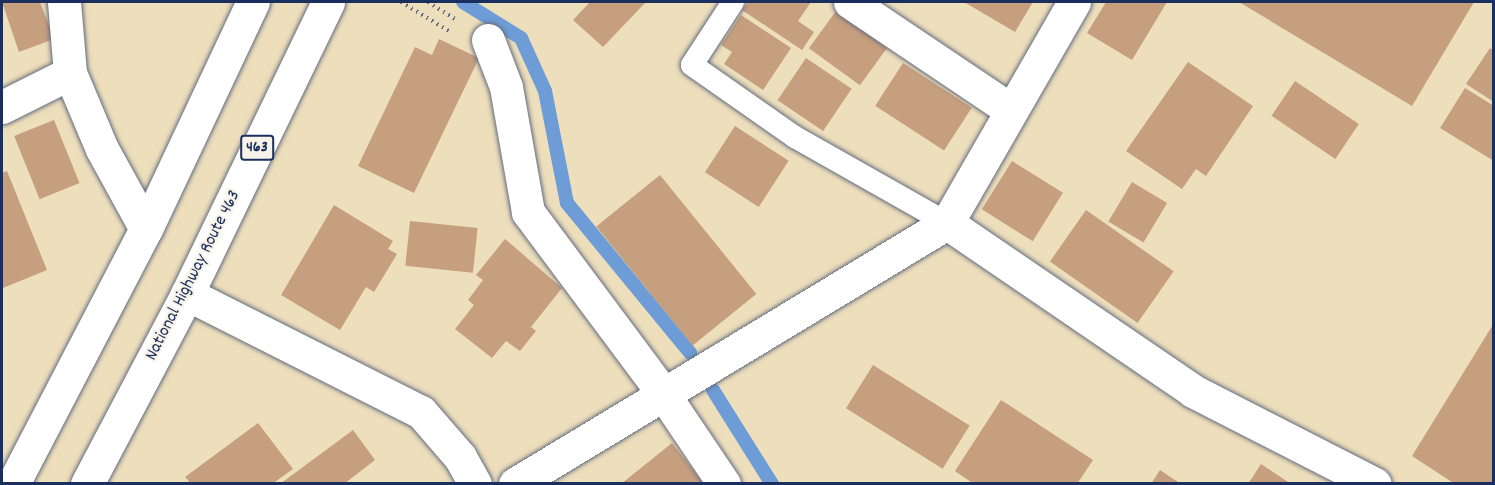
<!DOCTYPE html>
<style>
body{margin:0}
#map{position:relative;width:1495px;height:485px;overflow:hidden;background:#eddebc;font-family:Dekko,sans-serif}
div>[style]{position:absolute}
.stream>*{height:14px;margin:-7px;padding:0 7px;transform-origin:7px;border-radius:7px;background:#6e9cd6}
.building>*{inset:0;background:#c69f7f;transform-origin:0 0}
.path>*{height:4px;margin-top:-2px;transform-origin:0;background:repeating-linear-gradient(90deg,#646c7f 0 1.5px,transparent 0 6px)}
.roads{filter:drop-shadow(0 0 2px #646c7f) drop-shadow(0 0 2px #646c7f)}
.lane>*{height:22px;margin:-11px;padding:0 11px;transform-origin:11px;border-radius:11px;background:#fff}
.street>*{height:33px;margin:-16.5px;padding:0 16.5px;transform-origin:16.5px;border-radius:16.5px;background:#fff}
.highway>*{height:33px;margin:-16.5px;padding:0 16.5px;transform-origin:16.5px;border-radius:16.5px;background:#fff}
span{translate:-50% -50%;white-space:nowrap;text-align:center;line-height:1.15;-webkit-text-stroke:4.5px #f7f3e8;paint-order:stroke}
.shield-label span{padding:2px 4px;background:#f7f3e8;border:2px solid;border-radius:4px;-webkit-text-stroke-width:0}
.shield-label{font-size:16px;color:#1b2f5e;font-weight:700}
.street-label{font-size:18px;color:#1b2f5e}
.frame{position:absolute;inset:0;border:3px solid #1b2f5e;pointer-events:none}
</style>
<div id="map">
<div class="stream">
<i style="left:463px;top:2px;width:68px;rotate:31.8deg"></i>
<i style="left:521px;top:38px;width:58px;rotate:65.6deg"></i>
<i style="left:545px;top:91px;width:114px;rotate:78.9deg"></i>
<i style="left:567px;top:203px;width:194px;rotate:50.6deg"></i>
<i style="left:713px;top:390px;width:111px;rotate:57.9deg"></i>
</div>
<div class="building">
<i style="clip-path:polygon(2px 2px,40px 2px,54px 39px,19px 52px)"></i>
<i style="clip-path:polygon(590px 2px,646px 2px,603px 47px,573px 20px)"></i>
<i style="clip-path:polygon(748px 2px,811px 2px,798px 21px,814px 32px,802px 50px,742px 10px)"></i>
<i style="clip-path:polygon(964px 2px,1033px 2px,1015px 32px)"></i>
<i style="clip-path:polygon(1106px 2px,1167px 2px,1132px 60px,1087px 33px)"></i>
<i style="clip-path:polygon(1239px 2px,1474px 2px,1412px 106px)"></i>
<i style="left:836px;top:11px;width:63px;height:46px;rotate:36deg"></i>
<i style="clip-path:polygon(741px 15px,791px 48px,763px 90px,724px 64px,732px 52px,721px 45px)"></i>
<i style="clip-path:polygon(439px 39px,479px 58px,414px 193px,358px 166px,415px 47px,432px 55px)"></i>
<i style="clip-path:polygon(1490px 48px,1494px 51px,1494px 102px,1466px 84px)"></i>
<i style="left:806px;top:58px;width:55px;height:51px;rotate:34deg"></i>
<i style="clip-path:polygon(1188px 62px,1253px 106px,1206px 176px,1196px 169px,1182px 189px,1126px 151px)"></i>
<i style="left:903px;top:63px;width:82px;height:51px;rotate:33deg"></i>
<i style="left:1295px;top:81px;width:77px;height:42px;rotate:34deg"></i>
<i style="clip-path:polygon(1465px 88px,1494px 106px,1494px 161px,1440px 128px)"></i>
<i style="left:54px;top:120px;width:68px;height:43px;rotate:68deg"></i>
<i style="left:735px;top:126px;width:64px;height:55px;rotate:33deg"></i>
<i style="left:1012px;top:161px;width:60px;height:57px;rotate:32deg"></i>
<i style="clip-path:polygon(7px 171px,47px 270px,3px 288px,2px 173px)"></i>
<i style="left:660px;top:175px;width:153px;height:82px;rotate:51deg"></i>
<i style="left:1132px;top:182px;width:41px;height:46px;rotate:31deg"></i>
<i style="clip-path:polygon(334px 205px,393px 241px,388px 249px,397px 254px,374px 292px,366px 287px,340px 330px,281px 295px)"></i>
<i style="left:1086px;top:210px;width:107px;height:63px;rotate:35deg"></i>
<i style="left:410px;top:221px;width:68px;height:45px;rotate:6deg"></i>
<i style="clip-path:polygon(505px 239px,562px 288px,531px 327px,536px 331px,520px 351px,506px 341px,492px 358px,455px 329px,474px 305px,468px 300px,483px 280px,476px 275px)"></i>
<i style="clip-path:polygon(1494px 323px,1494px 484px,1455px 484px,1412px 456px)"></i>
<i style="left:873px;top:365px;width:114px;height:51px;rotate:32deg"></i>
<i style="clip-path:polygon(1001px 400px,1093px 460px,1077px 484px,974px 484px,955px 471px)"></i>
<i style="clip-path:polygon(258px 423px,293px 469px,272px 484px,186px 484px,189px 481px,185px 477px)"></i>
<i style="clip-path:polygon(353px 430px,375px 460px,344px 484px,280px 484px)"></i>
<i style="clip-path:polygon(672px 443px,704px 484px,621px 484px)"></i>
<i style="clip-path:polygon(1261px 464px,1291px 484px,1248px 484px)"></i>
<i style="clip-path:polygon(1160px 470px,1181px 484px,1151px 484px)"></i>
</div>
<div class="path">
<i style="left:401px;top:2px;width:56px;rotate:31.1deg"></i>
<i style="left:428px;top:2px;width:32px;rotate:32deg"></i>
</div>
<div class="roads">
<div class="lane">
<i style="left:733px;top:2px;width:75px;rotate:123.1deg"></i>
<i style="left:692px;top:65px;width:126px;rotate:35deg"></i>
<i style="left:795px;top:137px;width:175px;rotate:29.5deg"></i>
</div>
<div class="street">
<i style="left:64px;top:2px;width:71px;rotate:85.2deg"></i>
<i style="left:70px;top:73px;width:82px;rotate:67.2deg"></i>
<i style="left:102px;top:149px;width:91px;rotate:61.2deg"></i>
<i style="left:850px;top:2px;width:192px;rotate:33.9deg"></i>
<i style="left:488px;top:40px;width:50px;rotate:69deg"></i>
<i style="left:506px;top:87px;width:127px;rotate:80deg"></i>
<i style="left:528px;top:212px;width:224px;rotate:53.3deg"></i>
<i style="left:662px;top:392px;width:111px;rotate:56deg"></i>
<i style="left:2px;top:107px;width:76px;rotate:-26.6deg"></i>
<i style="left:947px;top:223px;width:298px;rotate:34.3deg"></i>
<i style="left:1193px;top:391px;width:204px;rotate:27.1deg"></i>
<i style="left:187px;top:294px;width:262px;rotate:26.8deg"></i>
<i style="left:421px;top:412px;width:60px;rotate:49.1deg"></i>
<i style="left:460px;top:457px;width:31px;rotate:61deg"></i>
<i style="left:515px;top:484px;width:505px;rotate:-31.14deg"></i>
<i style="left:947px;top:223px;width:255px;rotate:-60.1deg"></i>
</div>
<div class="highway">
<i style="left:13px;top:484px;width:288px;rotate:-62.5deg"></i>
<i style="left:146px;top:229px;width:251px;rotate:-64.8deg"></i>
<i style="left:87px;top:484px;width:215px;rotate:-62.2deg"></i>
<i style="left:187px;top:294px;width:324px;rotate:-64.2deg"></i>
</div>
</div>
<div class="shield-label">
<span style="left:257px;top:148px">463</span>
</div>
<div class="street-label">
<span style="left:194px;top:276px;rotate:-63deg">National Highway Route 463</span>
</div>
<div class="frame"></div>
</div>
